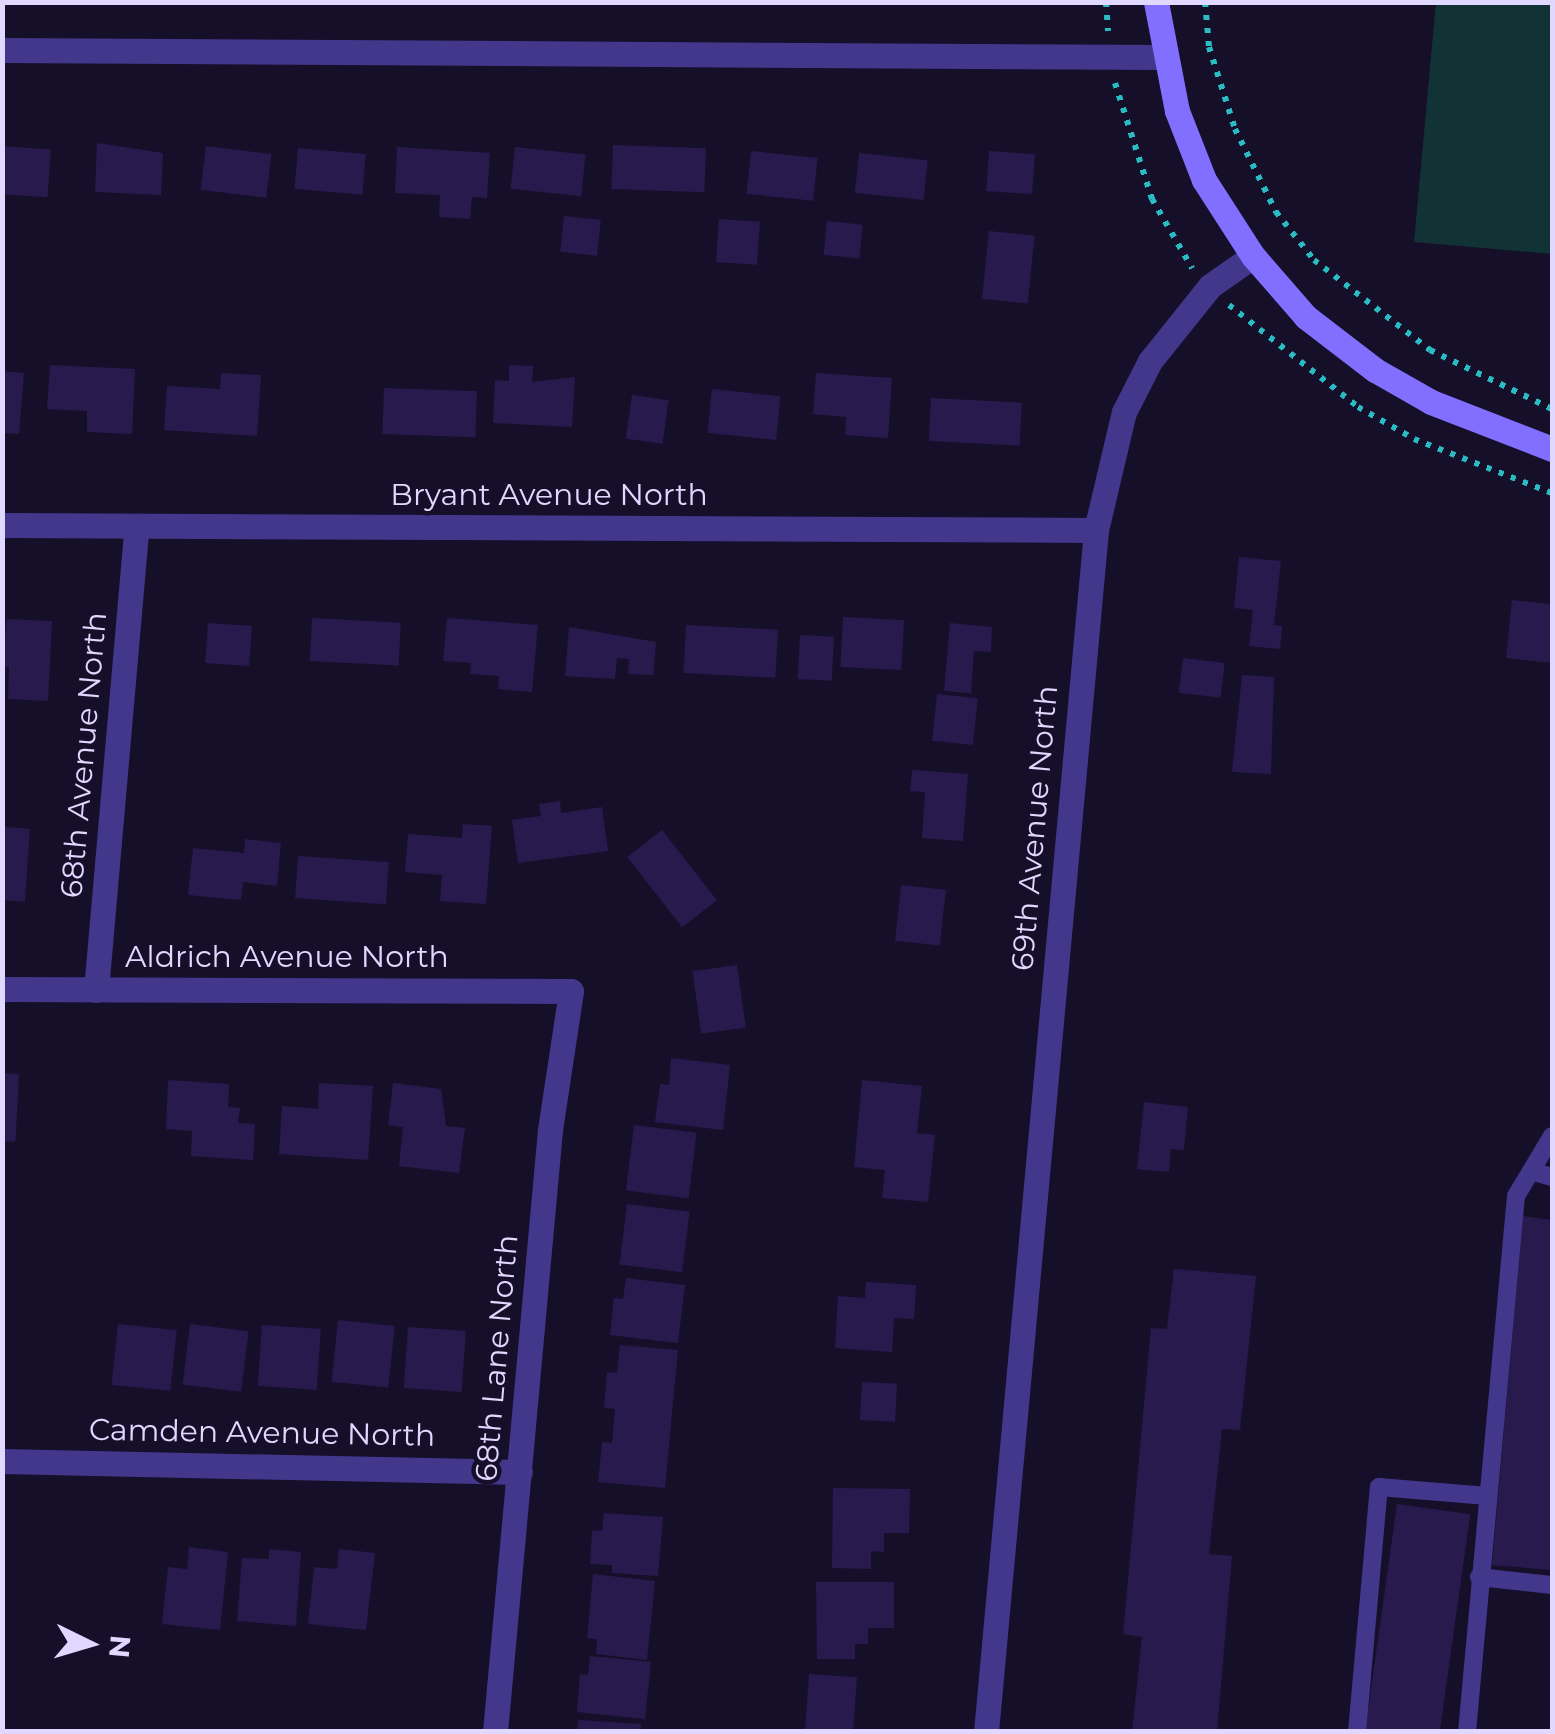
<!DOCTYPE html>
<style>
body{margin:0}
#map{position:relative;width:1555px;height:1734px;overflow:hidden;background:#160f2a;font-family:Montserrat,sans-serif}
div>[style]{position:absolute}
.green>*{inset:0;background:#123335}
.building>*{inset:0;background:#291a4d;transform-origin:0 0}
.path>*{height:6px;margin-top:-3px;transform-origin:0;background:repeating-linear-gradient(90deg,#29bcc3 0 5px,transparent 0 13px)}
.lane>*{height:18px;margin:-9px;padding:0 9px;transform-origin:9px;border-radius:9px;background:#43378c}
.street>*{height:25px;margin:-12.5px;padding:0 12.5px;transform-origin:12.5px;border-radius:12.5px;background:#43378c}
.secondary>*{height:25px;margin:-12.5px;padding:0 12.5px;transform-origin:12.5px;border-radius:12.5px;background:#826fff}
span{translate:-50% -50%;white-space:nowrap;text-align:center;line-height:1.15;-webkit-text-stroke:9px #160f2a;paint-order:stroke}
.street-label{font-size:30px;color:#e1d8ff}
.frame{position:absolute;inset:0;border:5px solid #e1d8ff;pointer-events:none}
.north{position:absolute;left:40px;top:1594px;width:100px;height:100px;-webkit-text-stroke:8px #160f2a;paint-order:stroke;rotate:95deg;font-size:28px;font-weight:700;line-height:40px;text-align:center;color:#e1d8ff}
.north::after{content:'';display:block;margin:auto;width:35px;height:45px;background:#e1d8ff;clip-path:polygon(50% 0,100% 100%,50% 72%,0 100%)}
</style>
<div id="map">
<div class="green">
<i style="clip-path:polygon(1436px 2px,1552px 3px,1552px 254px,1414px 242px)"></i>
</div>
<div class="building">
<i style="clip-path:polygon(97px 143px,163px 153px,161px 195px,95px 192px)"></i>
<i style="left:613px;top:145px;width:93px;height:44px;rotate:2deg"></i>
<i style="left:2px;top:146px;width:49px;height:48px;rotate:4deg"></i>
<i style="left:206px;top:146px;width:66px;height:44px;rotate:7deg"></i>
<i style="clip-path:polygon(397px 147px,490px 153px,487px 198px,472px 197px,470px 219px,439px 217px,440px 195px,395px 193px)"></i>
<i style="left:515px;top:147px;width:71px;height:42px;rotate:6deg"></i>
<i style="left:298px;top:148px;width:68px;height:41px;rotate:5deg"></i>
<i style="left:751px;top:151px;width:67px;height:43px;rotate:6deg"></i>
<i style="left:989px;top:151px;width:46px;height:40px;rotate:4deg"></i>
<i style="left:859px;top:153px;width:69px;height:40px;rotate:6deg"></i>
<i style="left:564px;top:216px;width:37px;height:36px;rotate:6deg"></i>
<i style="left:719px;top:219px;width:41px;height:43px;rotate:4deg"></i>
<i style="left:827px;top:221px;width:36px;height:34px;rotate:6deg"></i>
<i style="left:989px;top:231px;width:46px;height:68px;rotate:6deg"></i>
<i style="clip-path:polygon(50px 365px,135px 369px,132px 434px,87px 432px,87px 411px,47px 409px)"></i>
<i style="clip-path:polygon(509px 365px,533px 366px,532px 382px,575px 377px,572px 427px,493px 423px,495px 380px,509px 381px)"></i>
<i style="clip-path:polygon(2px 371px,24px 373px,19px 434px,2px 433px)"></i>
<i style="clip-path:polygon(221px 373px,261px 375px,257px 436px,164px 430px,167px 386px,220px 389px)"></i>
<i style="clip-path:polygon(816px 373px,892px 378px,888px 438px,845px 435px,846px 417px,813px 414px)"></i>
<i style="left:384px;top:388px;width:93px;height:46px;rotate:2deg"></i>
<i style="left:712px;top:389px;width:69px;height:44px;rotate:6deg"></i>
<i style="left:632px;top:395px;width:37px;height:44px;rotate:8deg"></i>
<i style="left:931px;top:398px;width:91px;height:43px;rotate:3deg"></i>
<i style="clip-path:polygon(1239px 557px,1281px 561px,1274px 625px,1282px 626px,1280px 649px,1249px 646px,1253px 610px,1234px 608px)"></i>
<i style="clip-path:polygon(1512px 600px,1550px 604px,1552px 663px,1506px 658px)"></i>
<i style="left:843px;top:617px;width:61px;height:50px;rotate:3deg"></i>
<i style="left:312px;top:618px;width:89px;height:43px;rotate:3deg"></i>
<i style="clip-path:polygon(447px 618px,538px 625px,532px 692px,498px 689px,499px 676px,470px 674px,471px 663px,443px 661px)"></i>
<i style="clip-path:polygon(7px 619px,52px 621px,48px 701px,8px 699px,9px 667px,2px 667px)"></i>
<i style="left:208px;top:623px;width:44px;height:40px;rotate:4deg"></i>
<i style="clip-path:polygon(950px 623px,992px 627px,991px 652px,974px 651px,971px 693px,944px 691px)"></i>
<i style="left:686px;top:625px;width:92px;height:48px;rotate:3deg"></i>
<i style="clip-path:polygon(569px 627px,656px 642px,653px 675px,628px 674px,629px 659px,617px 658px,615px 679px,565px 676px)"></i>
<i style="left:800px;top:635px;width:34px;height:44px;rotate:3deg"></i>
<i style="left:1183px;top:658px;width:42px;height:35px;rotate:7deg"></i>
<i style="clip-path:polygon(1242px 675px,1274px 677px,1271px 774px,1232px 772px)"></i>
<i style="left:937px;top:694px;width:41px;height:47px;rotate:6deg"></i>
<i style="clip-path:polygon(912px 770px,968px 774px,963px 841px,922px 838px,925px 792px,910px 791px)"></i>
<i style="clip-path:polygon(560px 801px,561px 813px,602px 807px,608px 851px,518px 863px,512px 820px,541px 816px,539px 804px)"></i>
<i style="clip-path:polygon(463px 824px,492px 826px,486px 904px,440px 901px,442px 875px,405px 872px,408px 834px,462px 838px)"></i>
<i style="left:4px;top:827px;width:26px;height:73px;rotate:4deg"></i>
<i style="left:662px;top:830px;width:89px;height:44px;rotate:52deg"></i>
<i style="clip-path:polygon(245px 839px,281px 843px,277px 886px,243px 882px,241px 900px,188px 895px,193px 848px,244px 853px)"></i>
<i style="left:298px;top:856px;width:91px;height:42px;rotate:4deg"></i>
<i style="left:901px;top:885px;width:45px;height:56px;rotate:6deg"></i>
<i style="left:737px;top:965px;width:63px;height:45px;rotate:82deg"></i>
<i style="clip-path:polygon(671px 1058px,730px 1065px,723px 1130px,655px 1122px,660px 1084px,669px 1085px)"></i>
<i style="left:2px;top:1073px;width:17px;height:68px;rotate:3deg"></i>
<i style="clip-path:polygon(168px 1080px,229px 1084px,228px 1107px,240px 1108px,238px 1123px,255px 1124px,253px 1160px,191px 1156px,192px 1131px,166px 1129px)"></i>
<i style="clip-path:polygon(862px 1080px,922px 1086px,917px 1133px,935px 1135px,928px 1202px,882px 1198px,885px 1170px,854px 1167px)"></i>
<i style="clip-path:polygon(319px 1083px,373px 1086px,368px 1160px,279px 1154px,282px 1106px,318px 1109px)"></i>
<i style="clip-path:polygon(393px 1083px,441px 1089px,446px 1126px,465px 1128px,459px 1173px,399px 1166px,403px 1127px,388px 1125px)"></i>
<i style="clip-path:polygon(1144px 1102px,1188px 1107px,1184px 1150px,1171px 1149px,1169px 1172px,1137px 1169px)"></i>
<i style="left:634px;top:1125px;width:63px;height:66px;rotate:7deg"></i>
<i style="left:627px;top:1204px;width:63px;height:61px;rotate:7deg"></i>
<i style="clip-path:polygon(1523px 1216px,1552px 1220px,1552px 1570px,1492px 1565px)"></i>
<i style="clip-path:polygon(1174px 1269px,1256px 1276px,1240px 1430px,1222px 1429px,1209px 1554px,1232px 1556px,1217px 1732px,1132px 1732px,1142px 1637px,1123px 1634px,1151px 1328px,1167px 1329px)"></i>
<i style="clip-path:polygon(626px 1278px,685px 1285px,678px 1343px,610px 1335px,614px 1298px,623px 1299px)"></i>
<i style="clip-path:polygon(866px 1282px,916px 1285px,914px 1319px,894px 1318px,892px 1352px,835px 1348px,838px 1296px,865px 1298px)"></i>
<i style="left:338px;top:1320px;width:57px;height:62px;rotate:6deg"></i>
<i style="left:118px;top:1324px;width:59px;height:61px;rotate:6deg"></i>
<i style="left:190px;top:1324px;width:59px;height:61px;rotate:7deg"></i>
<i style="left:262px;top:1325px;width:59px;height:61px;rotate:4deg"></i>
<i style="left:408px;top:1327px;width:58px;height:61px;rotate:4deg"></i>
<i style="clip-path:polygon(620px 1345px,678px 1350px,665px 1488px,598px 1482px,602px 1442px,612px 1443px,615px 1409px,604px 1408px,607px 1372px,617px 1373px)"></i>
<i style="left:862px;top:1382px;width:35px;height:38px;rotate:3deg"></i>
<i style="clip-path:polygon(833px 1488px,910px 1489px,909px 1533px,884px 1533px,884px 1552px,871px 1551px,871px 1569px,832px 1568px)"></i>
<i style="left:1397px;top:1504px;width:74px;height:229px;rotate:8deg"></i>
<i style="clip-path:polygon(604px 1513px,663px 1517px,658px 1576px,612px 1573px,612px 1565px,590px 1564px,592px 1530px,602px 1531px)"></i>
<i style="clip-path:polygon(189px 1547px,228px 1552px,220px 1630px,162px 1624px,168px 1567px,187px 1569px)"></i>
<i style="clip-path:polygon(269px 1549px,301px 1552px,296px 1626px,237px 1621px,242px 1558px,269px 1559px)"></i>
<i style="clip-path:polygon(339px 1549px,375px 1553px,366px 1630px,308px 1624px,314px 1567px,337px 1569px)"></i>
<i style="clip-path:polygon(593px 1574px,655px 1581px,647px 1660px,596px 1654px,597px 1639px,587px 1638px)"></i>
<i style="clip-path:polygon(816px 1582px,894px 1582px,894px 1628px,868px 1628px,868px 1644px,855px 1644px,855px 1659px,817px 1659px)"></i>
<i style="clip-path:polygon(590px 1656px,651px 1662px,645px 1719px,577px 1712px,580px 1674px,588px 1675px)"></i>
<i style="left:809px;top:1674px;width:48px;height:58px;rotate:4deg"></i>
<i style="clip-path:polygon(578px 1720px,641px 1724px,640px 1732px,577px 1732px)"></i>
</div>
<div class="path">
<i style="left:1106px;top:2px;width:29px;rotate:86deg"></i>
<i style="left:1205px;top:2px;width:45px;rotate:84.9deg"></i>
<i style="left:1209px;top:47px;width:86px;rotate:72.4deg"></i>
<i style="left:1235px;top:129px;width:93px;rotate:63.7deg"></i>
<i style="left:1276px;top:212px;width:61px;rotate:51.6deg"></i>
<i style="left:1314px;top:260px;width:147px;rotate:37.8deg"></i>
<i style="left:1430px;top:350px;width:136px;rotate:25.8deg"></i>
<i style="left:1115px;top:83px;width:122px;rotate:72.3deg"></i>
<i style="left:1152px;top:199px;width:80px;rotate:59.9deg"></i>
<i style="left:1229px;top:305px;width:164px;rotate:38.3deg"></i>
<i style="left:1358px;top:407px;width:64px;rotate:29.7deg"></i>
<i style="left:1414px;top:439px;width:148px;rotate:21.4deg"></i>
</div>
<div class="lane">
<i style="left:1531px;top:1171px;width:22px;rotate:16deg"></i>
<i style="left:1479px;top:1577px;width:73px;rotate:6.3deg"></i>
<i style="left:1357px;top:1732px;width:246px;rotate:-84.9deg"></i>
<i style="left:1379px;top:1487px;width:109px;rotate:4.7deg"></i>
<i style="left:1467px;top:1732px;width:538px;rotate:-84.78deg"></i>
<i style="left:1516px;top:1196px;width:70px;rotate:-59deg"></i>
</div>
<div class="street">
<i style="left:2px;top:50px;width:1162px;rotate:0.35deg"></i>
<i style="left:2px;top:525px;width:1094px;rotate:0.26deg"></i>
<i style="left:2px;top:989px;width:569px;rotate:0.2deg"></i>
<i style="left:571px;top:991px;width:141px;rotate:98.6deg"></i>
<i style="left:550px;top:1130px;width:605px;rotate:95.22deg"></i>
<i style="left:96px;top:990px;width:466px;rotate:-85deg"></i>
<i style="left:2px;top:1461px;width:518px;rotate:1.22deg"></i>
<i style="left:986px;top:1732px;width:1207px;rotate:-84.77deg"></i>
<i style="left:1096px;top:530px;width:121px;rotate:-76.7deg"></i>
<i style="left:1124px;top:412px;width:57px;rotate:-63deg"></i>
<i style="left:1150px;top:361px;width:96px;rotate:-51.3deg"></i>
<i style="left:1210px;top:286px;width:52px;rotate:-34.9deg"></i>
</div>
<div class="secondary">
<i style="left:1156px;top:2px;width:111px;rotate:79.1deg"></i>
<i style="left:1177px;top:111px;width:74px;rotate:68.6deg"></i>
<i style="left:1204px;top:180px;width:90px;rotate:57.2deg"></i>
<i style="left:1253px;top:256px;width:81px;rotate:49deg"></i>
<i style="left:1306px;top:317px;width:87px;rotate:37.5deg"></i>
<i style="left:1375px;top:370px;width:64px;rotate:29.7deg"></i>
<i style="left:1431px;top:402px;width:130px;rotate:21.2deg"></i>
</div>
<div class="street-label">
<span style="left:549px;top:495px">Bryant Avenue North</span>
<span style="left:84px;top:755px;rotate:-85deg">68th Avenue North</span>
<span style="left:1035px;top:828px;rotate:-85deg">69th Avenue North</span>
<span style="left:287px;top:957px">Aldrich Avenue North</span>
<span style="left:497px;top:1358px;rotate:-85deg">68th Lane North</span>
<span style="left:262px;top:1433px;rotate:1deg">Camden Avenue North</span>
</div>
<div class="frame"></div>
<div class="north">N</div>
</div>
